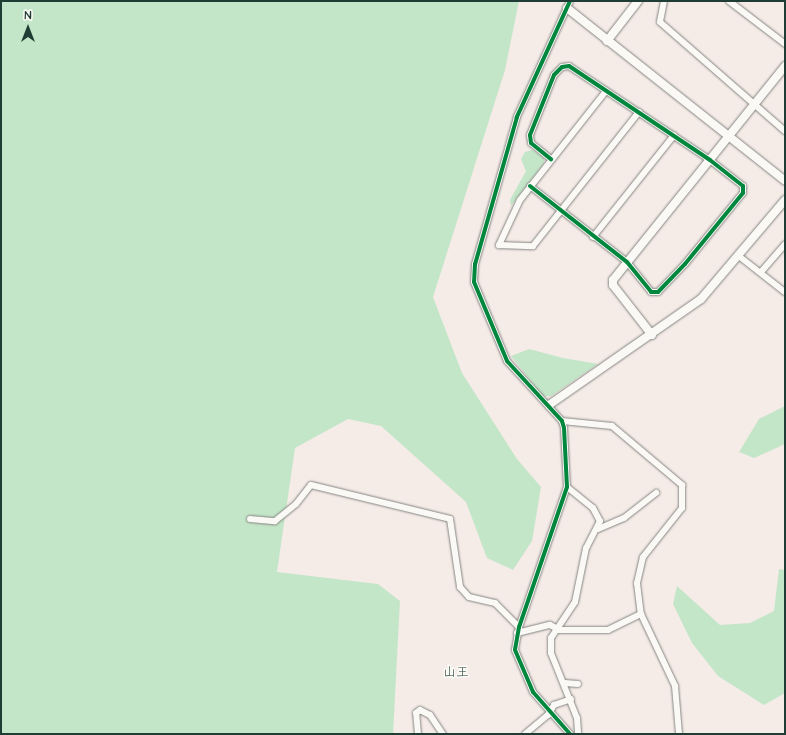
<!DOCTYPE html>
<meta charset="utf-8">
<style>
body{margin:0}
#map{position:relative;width:786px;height:735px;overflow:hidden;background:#f5ebe7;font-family:"Architects Daughter","Klee One",sans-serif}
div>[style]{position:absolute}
.green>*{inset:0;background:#c4e6c8}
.roads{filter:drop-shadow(0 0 1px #858682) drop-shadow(0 0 1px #858682)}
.minor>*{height:6px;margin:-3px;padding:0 3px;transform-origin:3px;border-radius:3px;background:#faf9f6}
.tertiary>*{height:8px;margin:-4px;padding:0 4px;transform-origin:4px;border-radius:4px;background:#faf9f6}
.cycleway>*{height:4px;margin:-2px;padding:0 2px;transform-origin:2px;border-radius:2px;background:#00873e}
span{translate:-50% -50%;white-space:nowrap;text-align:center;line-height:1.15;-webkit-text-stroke:3px #fdfcf7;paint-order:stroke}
.neighbourhood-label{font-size:13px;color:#1f3d34}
.frame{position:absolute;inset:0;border:2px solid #1f3d34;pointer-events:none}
.north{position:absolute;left:8px;top:8px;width:40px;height:40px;-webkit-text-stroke:3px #fdfcf7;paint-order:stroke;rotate:0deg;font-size:11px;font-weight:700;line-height:16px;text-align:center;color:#1f3d34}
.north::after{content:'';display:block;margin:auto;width:14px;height:18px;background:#1f3d34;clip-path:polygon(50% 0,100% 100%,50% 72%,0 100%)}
</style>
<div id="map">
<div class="green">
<i style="clip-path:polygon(1px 1px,519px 1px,505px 70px,433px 297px,462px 373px,517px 459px,541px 487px,532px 541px,513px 570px,487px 558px,466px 502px,381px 426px,348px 419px,295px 448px,277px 572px,378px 584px,400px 601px,393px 734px,1px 734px)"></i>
<i style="clip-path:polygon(532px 150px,544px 158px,544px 163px,511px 206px,510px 200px,526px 171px,521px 159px,525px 152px)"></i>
<i style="clip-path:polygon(529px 349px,563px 358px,598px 364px,551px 396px,543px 396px,511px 356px)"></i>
<i style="clip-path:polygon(785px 406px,785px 444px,754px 458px,739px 452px,759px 419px)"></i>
<i style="clip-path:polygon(779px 569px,785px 570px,785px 693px,764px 705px,718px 676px,692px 643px,673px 604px,677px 586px,720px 625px,750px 623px,774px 611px)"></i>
</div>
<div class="roads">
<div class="minor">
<i style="left:570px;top:1px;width:128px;rotate:114.6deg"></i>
<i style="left:517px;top:117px;width:153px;rotate:105.9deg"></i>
<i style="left:475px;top:264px;width:18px;rotate:93deg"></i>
<i style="left:474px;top:282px;width:86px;rotate:67.3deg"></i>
<i style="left:507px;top:361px;width:81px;rotate:47.5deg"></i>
<i style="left:562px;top:421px;width:7px;rotate:74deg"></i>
<i style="left:564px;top:428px;width:59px;rotate:87.1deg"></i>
<i style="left:567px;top:487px;width:148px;rotate:108.9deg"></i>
<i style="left:519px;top:627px;width:23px;rotate:100deg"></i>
<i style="left:515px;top:650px;width:46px;rotate:66.8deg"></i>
<i style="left:533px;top:692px;width:56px;rotate:48.6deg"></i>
<i style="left:664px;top:1px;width:21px;rotate:101deg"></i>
<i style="left:660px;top:22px;width:166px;rotate:41.1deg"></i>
<i style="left:729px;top:1px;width:71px;rotate:37.5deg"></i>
<i style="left:606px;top:91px;width:139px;rotate:128.3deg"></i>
<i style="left:520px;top:200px;width:50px;rotate:115deg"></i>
<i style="left:499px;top:245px;width:34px;rotate:2deg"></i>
<i style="left:533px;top:246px;width:171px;rotate:-51.7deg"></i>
<i style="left:530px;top:186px;width:123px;rotate:38.1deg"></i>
<i style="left:627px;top:262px;width:38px;rotate:51deg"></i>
<i style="left:651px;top:292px;width:7px"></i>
<i style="left:658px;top:292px;width:39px;rotate:-46deg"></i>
<i style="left:685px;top:264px;width:92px;rotate:-50.8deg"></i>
<i style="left:743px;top:193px;width:7px;rotate:-90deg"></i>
<i style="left:743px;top:186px;width:42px;rotate:-141.8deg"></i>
<i style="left:710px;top:160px;width:169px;rotate:-146.3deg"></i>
<i style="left:569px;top:66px;width:7px;rotate:172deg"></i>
<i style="left:562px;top:67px;width:11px;rotate:135deg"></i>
<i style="left:554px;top:75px;width:65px;rotate:111.8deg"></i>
<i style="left:530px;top:135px;width:8px;rotate:83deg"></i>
<i style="left:531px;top:143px;width:26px;rotate:39deg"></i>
<i style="left:593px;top:237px;width:130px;rotate:-51.5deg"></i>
<i style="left:740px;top:257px;width:57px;rotate:37.9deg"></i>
<i style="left:761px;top:272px;width:37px;rotate:-49deg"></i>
<i style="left:562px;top:421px;width:50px;rotate:5.7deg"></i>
<i style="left:612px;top:426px;width:92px;rotate:40.1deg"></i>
<i style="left:682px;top:485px;width:23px;rotate:90deg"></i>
<i style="left:682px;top:508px;width:63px;rotate:128.5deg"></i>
<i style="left:643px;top:557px;width:27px;rotate:103deg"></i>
<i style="left:637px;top:583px;width:31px;rotate:83deg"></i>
<i style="left:641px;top:614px;width:80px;rotate:64.7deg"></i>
<i style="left:675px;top:686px;width:48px;rotate:85.2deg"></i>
<i style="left:567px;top:487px;width:33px;rotate:39deg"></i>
<i style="left:593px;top:508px;width:15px;rotate:62deg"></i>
<i style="left:600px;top:521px;width:30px;rotate:117deg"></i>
<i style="left:586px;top:548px;width:55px;rotate:101.5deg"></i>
<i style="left:575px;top:602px;width:43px;rotate:123.7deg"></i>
<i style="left:551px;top:638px;width:15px;rotate:90deg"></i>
<i style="left:551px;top:653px;width:70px;rotate:68.2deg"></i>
<i style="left:577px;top:718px;width:16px;rotate:86deg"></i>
<i style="left:250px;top:519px;width:25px;rotate:5deg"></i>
<i style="left:275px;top:521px;width:27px;rotate:-39deg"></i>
<i style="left:296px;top:504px;width:24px;rotate:-52deg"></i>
<i style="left:311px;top:485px;width:143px;rotate:13.7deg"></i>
<i style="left:450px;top:519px;width:69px;rotate:81.6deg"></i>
<i style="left:460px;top:587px;width:13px;rotate:48deg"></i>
<i style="left:469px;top:597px;width:27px;rotate:13deg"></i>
<i style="left:495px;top:603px;width:34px;rotate:45deg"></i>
<i style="left:598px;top:529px;width:28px;rotate:-23deg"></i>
<i style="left:624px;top:518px;width:41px;rotate:-38deg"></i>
<i style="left:517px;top:633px;width:34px;rotate:-14deg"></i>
<i style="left:550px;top:625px;width:11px;rotate:27deg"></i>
<i style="left:560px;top:630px;width:48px"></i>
<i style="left:608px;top:630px;width:37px;rotate:-26deg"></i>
<i style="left:565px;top:683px;width:13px;rotate:4deg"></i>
<i style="left:418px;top:734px;width:21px;rotate:-95deg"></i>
<i style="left:416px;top:713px;width:5px;rotate:-37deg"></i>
<i style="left:420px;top:710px;width:11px;rotate:27deg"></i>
<i style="left:430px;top:715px;width:23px;rotate:56deg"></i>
<i style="left:525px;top:734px;width:30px;rotate:-40deg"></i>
<i style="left:548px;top:715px;width:12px;rotate:-59deg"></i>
<i style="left:554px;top:705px;width:18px;rotate:-19deg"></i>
</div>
<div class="tertiary">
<i style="left:567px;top:8px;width:278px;rotate:38.4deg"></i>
<i style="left:607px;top:41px;width:51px;rotate:-52.2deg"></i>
<i style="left:652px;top:335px;width:63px;rotate:-128deg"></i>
<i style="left:613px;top:285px;width:5px;rotate:-90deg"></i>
<i style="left:613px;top:280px;width:275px;rotate:-51.2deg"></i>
<i style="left:549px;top:405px;width:185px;rotate:-34.9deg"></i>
<i style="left:701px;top:299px;width:130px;rotate:-49.7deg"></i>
</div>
</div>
<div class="cycleway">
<i style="left:570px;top:1px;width:128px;rotate:114.6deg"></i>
<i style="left:517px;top:117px;width:153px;rotate:105.9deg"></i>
<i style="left:475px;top:264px;width:18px;rotate:93deg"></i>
<i style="left:474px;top:282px;width:86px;rotate:67.3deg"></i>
<i style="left:507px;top:361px;width:81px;rotate:47.5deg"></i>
<i style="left:562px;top:421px;width:7px;rotate:74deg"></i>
<i style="left:564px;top:428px;width:59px;rotate:87.1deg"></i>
<i style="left:567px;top:487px;width:148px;rotate:108.9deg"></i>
<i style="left:519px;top:627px;width:23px;rotate:100deg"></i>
<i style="left:515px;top:650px;width:46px;rotate:66.8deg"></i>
<i style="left:533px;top:692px;width:56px;rotate:48.6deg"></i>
<i style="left:530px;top:186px;width:123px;rotate:38.1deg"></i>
<i style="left:627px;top:262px;width:38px;rotate:51deg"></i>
<i style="left:651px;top:292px;width:7px"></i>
<i style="left:658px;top:292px;width:39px;rotate:-46deg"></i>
<i style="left:685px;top:264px;width:92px;rotate:-50.8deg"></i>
<i style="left:743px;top:193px;width:7px;rotate:-90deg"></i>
<i style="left:743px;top:186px;width:42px;rotate:-141.8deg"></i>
<i style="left:710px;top:160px;width:169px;rotate:-146.3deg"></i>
<i style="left:569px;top:66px;width:7px;rotate:172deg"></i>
<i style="left:562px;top:67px;width:11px;rotate:135deg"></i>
<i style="left:554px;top:75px;width:65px;rotate:111.8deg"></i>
<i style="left:530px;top:135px;width:8px;rotate:83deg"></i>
<i style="left:531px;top:143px;width:26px;rotate:39deg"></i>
</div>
<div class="neighbourhood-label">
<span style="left:456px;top:672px">山王</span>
</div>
<div class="frame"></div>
<div class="north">N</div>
</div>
